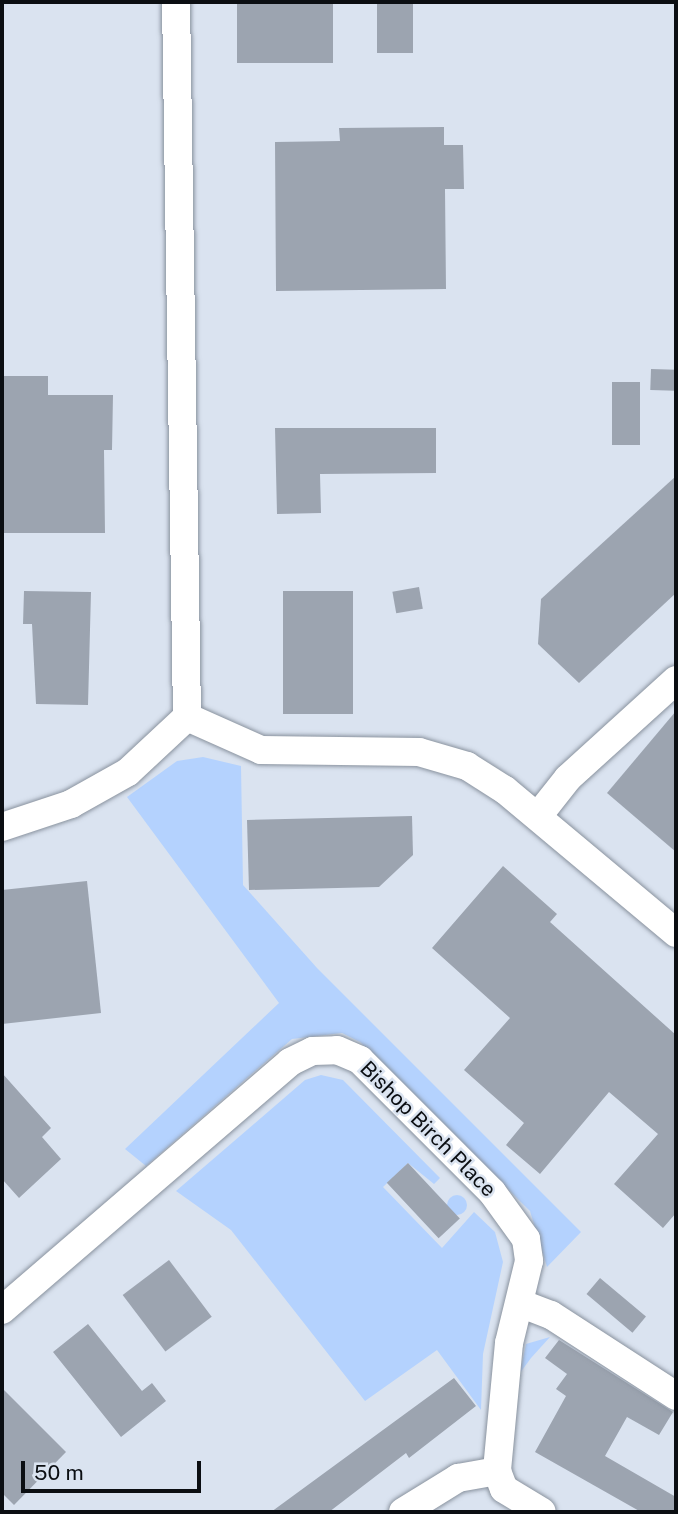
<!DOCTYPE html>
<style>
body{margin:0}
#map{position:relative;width:678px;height:1514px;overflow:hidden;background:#dae3f0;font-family:"Public Sans",sans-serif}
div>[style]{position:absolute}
.green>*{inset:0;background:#b4d2fe}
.round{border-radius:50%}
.building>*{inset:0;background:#9ca4b0;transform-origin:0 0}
.roads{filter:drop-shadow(0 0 2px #89929e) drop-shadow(0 0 2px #89929e)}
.minor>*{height:28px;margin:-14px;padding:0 14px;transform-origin:14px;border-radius:14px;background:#fff}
span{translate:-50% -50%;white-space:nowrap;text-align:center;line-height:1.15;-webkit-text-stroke:5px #dae3f0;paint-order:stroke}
.street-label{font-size:21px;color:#0b0e12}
.frame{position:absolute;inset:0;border:4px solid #0b0e12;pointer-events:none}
.scale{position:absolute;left:21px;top:1461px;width:180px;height:32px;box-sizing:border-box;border:4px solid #0b0e12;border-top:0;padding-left:9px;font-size:21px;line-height:24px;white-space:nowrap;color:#0b0e12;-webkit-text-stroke:5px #dae3f0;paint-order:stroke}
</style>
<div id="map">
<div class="green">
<i style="clip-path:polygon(203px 757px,241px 766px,243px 885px,317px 968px,581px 1232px,547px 1267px,530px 1211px,360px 1042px,342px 1033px,292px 1039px,146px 1166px,125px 1149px,279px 1003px,127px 797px,177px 761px)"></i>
<i style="clip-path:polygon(321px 1075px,343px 1080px,440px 1178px,434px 1184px,408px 1163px,383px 1187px,442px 1248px,474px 1212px,495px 1232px,503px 1262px,483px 1354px,481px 1410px,437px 1350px,365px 1401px,231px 1230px,176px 1191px,305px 1080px)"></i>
<i class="round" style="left:447px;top:1195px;width:20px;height:20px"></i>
<i style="clip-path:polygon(550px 1337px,531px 1358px,520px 1373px,526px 1344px)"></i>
</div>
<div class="building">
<i style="left:237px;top:2px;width:96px;height:61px"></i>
<i style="left:377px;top:2px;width:36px;height:51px"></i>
<i style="clip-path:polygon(444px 127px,444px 145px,463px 145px,464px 189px,445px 189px,446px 289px,276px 291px,275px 142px,340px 141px,339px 128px)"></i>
<i style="left:651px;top:369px;width:25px;height:21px;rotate:2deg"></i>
<i style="clip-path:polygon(2px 376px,48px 376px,48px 395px,113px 395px,112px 450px,104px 450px,105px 533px,2px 533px)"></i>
<i style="left:612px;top:382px;width:28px;height:63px"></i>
<i style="clip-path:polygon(275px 428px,436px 428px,436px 473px,320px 474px,321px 513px,277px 514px)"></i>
<i style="clip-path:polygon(676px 476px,676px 593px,579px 683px,538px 644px,541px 599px)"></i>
<i style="left:419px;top:587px;width:22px;height:27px;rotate:80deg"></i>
<i style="clip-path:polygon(24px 591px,91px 592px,88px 705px,36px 704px,32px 624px,23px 624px)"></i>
<i style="left:353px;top:591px;width:123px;height:70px;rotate:90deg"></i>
<i style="clip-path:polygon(676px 711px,676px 852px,607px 793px)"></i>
<i style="clip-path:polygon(412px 816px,413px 855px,379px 887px,249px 890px,247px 820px)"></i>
<i style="clip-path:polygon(503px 866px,557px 914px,550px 922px,676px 1035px,676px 1213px,663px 1228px,614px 1184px,658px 1134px,609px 1092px,540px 1174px,506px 1145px,524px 1123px,464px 1070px,510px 1018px,432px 948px)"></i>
<i style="clip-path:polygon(87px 881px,101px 1013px,2px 1024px,2px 890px)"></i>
<i style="clip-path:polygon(2px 1073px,51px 1128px,42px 1137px,61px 1159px,19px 1198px,2px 1179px)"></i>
<i style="left:408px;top:1163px;width:76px;height:29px;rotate:47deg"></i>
<i style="left:169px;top:1260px;width:71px;height:58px;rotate:53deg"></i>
<i style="left:600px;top:1278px;width:60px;height:21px;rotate:40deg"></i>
<i style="clip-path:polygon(88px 1324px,142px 1391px,152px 1383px,166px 1401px,121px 1437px,53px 1352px)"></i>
<i style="clip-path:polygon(559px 1340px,673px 1412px,659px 1435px,627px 1417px,605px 1456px,676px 1497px,676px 1512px,641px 1512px,535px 1452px,566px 1396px,556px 1389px,567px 1374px,545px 1358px)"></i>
<i style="clip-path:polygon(454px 1378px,476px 1406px,409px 1458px,406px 1453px,329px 1512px,271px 1512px)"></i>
<i style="clip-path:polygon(2px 1388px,66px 1452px,14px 1505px,2px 1493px)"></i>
</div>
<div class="roads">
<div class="minor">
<i style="left:187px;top:717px;width:81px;rotate:24deg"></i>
<i style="left:261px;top:750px;width:158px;rotate:0.7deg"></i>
<i style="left:419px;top:752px;width:50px;rotate:16.3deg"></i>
<i style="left:467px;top:766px;width:45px;rotate:32.3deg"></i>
<i style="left:505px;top:790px;width:223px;rotate:39.9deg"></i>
<i style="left:538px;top:816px;width:48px;rotate:-51.7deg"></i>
<i style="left:568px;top:778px;width:146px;rotate:-42.2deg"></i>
<i style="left:2px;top:827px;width:73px;rotate:-18.4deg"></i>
<i style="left:71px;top:804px;width:65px;rotate:-29.3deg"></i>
<i style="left:128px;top:772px;width:81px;rotate:-43deg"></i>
<i style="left:187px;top:717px;width:715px;rotate:-90.88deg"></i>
<i style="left:522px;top:1304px;width:31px;rotate:21deg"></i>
<i style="left:551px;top:1315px;width:149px;rotate:32.9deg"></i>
<i style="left:2px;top:1310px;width:380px;rotate:-40.7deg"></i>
<i style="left:290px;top:1062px;width:25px;rotate:-26deg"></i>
<i style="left:313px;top:1051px;width:24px;rotate:-2deg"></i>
<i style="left:337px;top:1050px;width:25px;rotate:23deg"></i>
<i style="left:360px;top:1060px;width:187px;rotate:45deg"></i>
<i style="left:492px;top:1192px;width:58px;rotate:54.1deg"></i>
<i style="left:526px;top:1239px;width:22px;rotate:82deg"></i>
<i style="left:529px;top:1261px;width:84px;rotate:103.7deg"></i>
<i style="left:509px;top:1343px;width:129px;rotate:95.4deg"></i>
<i style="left:497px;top:1471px;width:19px;rotate:69deg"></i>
<i style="left:504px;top:1489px;width:44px;rotate:31.2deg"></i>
<i style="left:403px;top:1512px;width:65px;rotate:-31.7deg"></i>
<i style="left:458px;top:1478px;width:40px;rotate:-10deg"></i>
</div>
</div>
<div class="street-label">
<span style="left:428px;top:1129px;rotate:45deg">Bishop Birch Place</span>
</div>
<div class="frame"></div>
<div class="scale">50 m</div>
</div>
